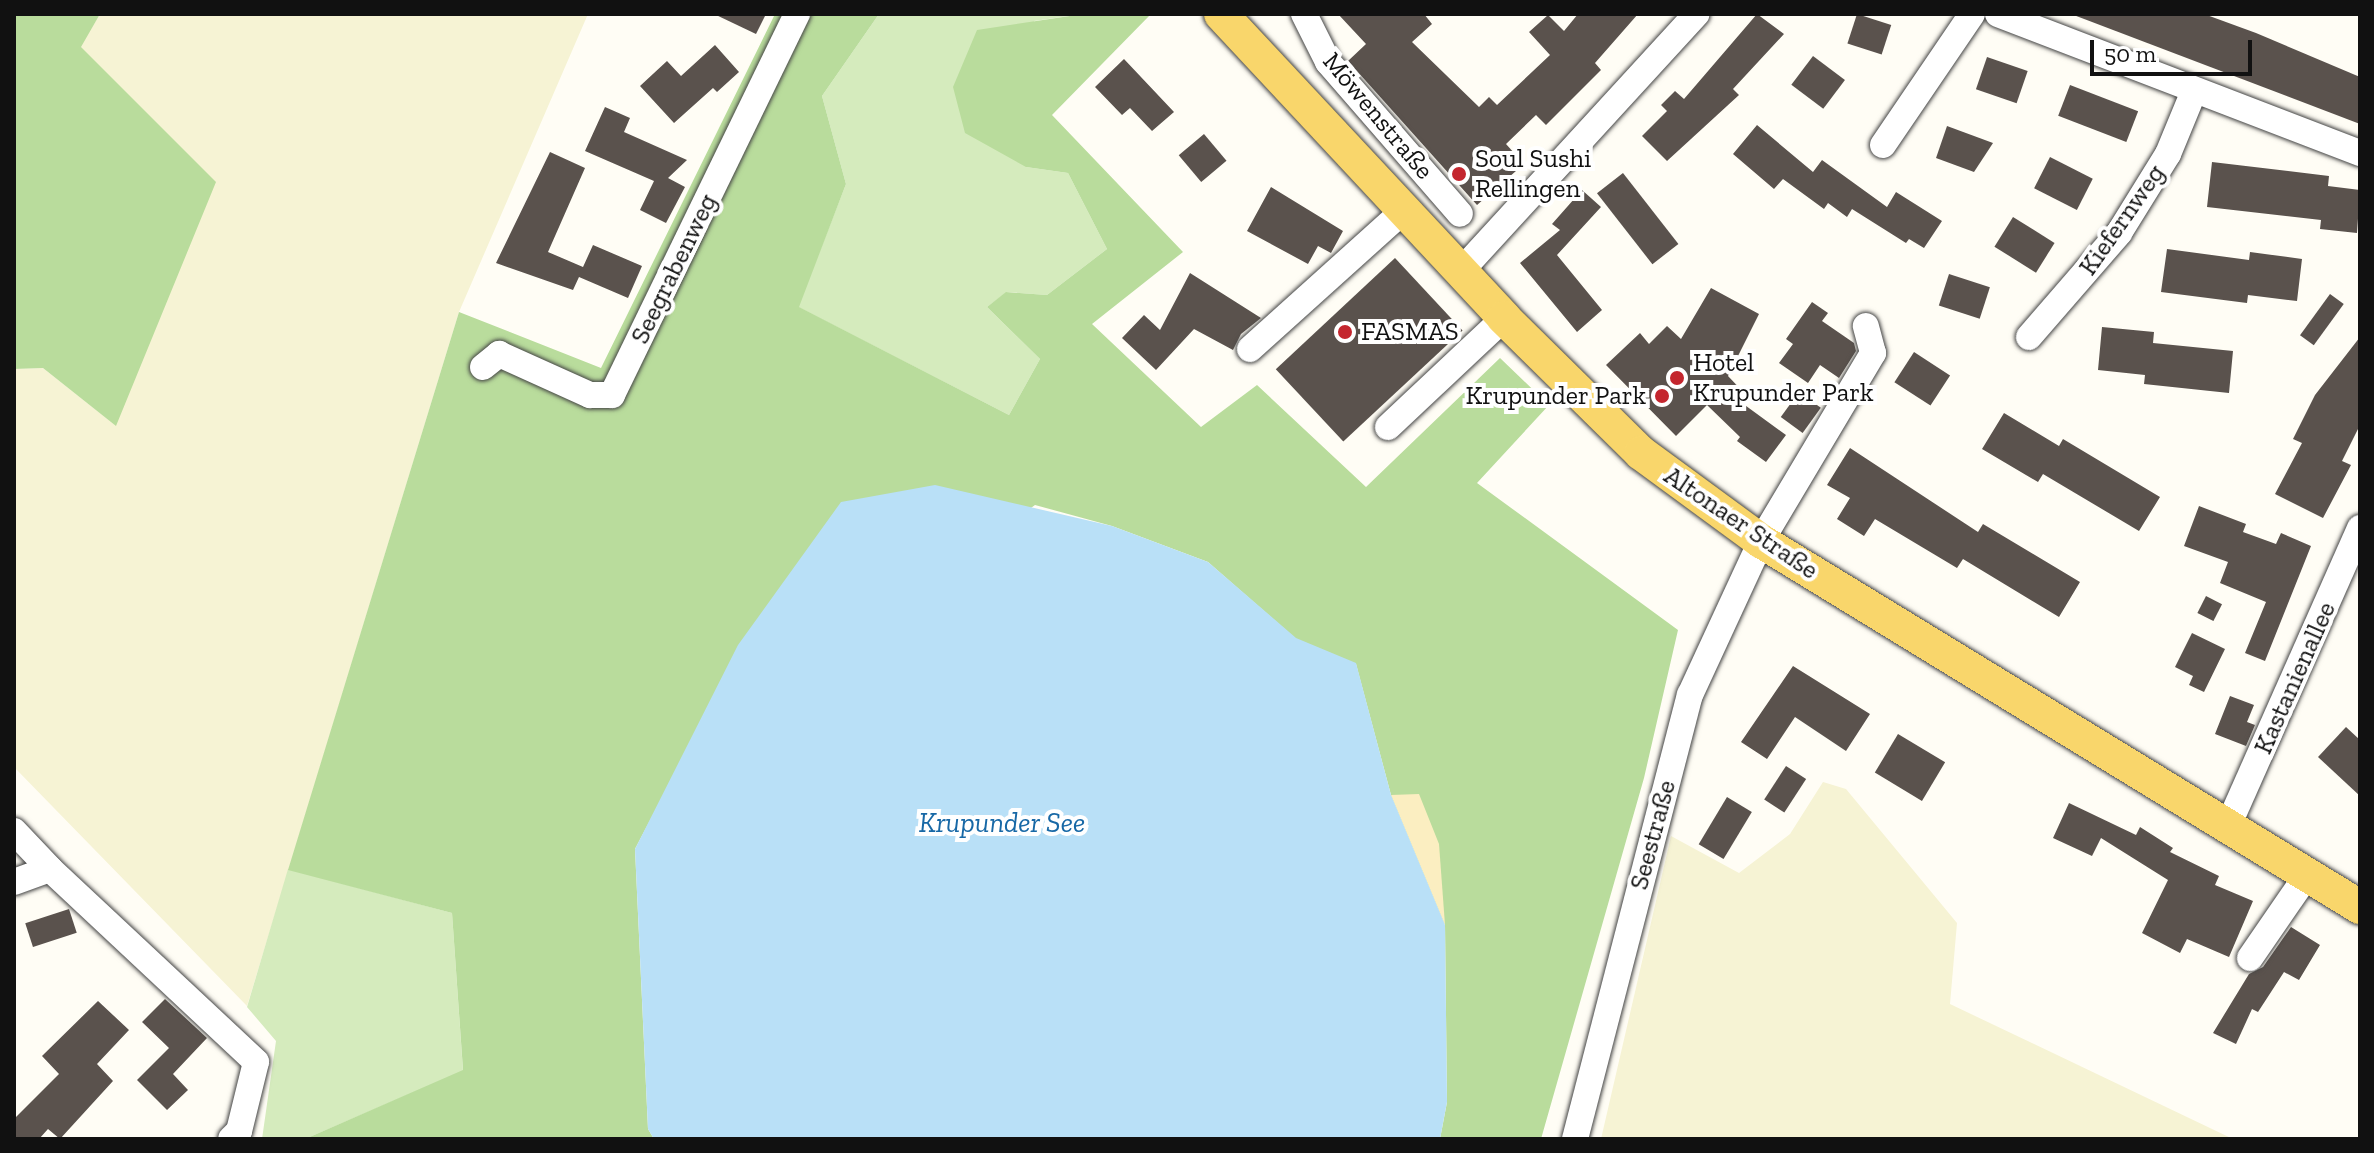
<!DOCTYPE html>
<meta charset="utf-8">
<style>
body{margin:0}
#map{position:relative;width:2374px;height:1153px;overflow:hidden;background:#fffdf5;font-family:"Zilla Slab",serif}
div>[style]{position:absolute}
.farmland>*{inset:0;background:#f6f3d4}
.green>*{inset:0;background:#d5ebbd}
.forest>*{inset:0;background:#b9dc9c}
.sand>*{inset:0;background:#fbeec1}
.water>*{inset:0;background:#b9e0f7}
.building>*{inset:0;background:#5a524d;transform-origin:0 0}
.roads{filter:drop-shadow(0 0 2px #444) drop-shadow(0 0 2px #444)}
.minor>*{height:26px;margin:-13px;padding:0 13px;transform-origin:13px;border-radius:13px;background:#fff}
.major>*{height:34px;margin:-17px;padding:0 17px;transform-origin:17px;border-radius:17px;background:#f9d66b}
.dots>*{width:22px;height:22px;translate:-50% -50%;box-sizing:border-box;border:4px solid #fff;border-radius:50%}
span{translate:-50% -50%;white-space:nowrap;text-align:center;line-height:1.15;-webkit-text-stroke:8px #fff;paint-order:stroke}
.street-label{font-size:26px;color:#111}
.poi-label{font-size:26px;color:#111}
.left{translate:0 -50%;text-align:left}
.right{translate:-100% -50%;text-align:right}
.water-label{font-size:28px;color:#1768a6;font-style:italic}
.frame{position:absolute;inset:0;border:16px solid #111;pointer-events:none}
.scale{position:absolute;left:2090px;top:40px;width:162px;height:36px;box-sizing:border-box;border:4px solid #111;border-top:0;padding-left:10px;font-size:24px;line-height:28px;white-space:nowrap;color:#111;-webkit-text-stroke:6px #fff;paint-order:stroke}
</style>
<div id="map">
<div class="farmland">
<i style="clip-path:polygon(100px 14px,588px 14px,459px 312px,247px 1006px,14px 767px,14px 369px,43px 368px,115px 425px,80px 47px)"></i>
<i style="clip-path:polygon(1823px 782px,1846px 789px,1957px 923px,1950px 1004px,2233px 1139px,1601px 1139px,1671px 836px,1739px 873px,1790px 834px)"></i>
</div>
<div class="green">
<i style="clip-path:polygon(879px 14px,1083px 14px,1034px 21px,1026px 167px,1068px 173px,1107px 249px,1047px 295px,1007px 292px,987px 307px,1040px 359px,1009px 415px,798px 307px,846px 184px,822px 96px)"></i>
<i style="clip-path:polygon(288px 869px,452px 913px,463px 1071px,305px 1139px,262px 1139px,276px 1041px,247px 1007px)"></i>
</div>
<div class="forest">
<i style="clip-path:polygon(14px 14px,100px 14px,81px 47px,216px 182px,116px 426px,43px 368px,14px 369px)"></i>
<i style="clip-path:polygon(775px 14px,879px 14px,822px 96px,846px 184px,799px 307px,1009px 415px,1040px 359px,987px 307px,1006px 292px,1047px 295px,1107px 249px,1068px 173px,1026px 167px,965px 133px,953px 87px,977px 30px,1083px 14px,1151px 14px,1052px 115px,1183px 252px,1092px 324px,1201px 427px,1257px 385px,1366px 487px,1500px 358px,1549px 405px,1477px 483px,1678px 630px,1644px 778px,1541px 1139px,1440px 1139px,1447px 1102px,1445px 925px,1391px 795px,1356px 664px,1296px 639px,1208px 562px,1112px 526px,1035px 505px,679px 765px,635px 849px,648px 1129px,654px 1139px,305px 1139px,463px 1070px,452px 913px,288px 870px,459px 312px,601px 368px)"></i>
</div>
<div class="sand">
<i style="clip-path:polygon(1419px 794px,1439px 844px,1445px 925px,1391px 795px)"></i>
</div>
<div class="water">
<i style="clip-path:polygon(935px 485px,1112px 526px,1208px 562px,1296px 638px,1356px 663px,1391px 795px,1445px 925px,1447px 1102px,1440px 1139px,654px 1139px,648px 1129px,635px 849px,738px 645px,841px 502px)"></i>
</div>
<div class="building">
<i style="clip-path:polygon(714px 14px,766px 14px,756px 34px)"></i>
<i style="clip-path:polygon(1338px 14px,1424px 14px,1432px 24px,1412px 42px,1479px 107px,1489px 97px,1497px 105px,1550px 55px,1529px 32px,1548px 15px,1564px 31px,1578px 14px,1638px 14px,1595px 63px,1601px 70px,1546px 125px,1536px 115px,1506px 144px,1524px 164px,1477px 205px,1348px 61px,1366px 44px)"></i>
<i style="clip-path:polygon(1757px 14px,1784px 34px,1733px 89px,1739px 95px,1667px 161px,1642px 136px,1667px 111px,1661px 105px,1675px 91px,1684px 99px)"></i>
<i style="left:1857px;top:14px;width:36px;height:31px;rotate:18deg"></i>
<i style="clip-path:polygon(2071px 14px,2204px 14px,2256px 33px,2360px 77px,2360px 124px)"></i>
<i style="clip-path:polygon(715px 45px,739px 72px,717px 92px,713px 88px,674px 123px,640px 86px,667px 61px,681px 76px)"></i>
<i style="left:1813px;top:56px;width:40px;height:36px;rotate:37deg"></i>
<i style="left:1987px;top:57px;width:43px;height:34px;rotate:19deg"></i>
<i style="clip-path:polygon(1124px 59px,1174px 112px,1152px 131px,1130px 108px,1122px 115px,1095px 87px)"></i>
<i style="left:2070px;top:85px;width:73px;height:33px;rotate:21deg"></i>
<i style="clip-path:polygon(605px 107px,630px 118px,624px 132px,687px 160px,668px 178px,685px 187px,666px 223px,640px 210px,654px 181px,585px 151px)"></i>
<i style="clip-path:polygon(1757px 125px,1813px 172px,1822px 160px,1887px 207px,1896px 192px,1942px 221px,1924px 248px,1909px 239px,1906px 243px,1852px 209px,1847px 217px,1828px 203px,1824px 209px,1783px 179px,1774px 189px,1733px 154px)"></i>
<i style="clip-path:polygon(1947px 126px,1993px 143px,1974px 172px,1936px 158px)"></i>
<i style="left:1204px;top:134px;width:35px;height:33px;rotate:50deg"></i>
<i style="clip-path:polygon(550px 152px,585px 168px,548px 252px,583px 267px,593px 245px,642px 266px,628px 298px,579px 277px,573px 290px,496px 263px)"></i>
<i style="left:2050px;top:157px;width:48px;height:35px;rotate:27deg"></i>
<i style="clip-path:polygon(2212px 162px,2329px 176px,2328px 186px,2360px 190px,2357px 233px,2320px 229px,2321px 220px,2207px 207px)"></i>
<i style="left:1623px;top:173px;width:90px;height:33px;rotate:52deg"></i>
<i style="clip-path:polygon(1271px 187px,1343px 231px,1331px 253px,1318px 246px,1308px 264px,1247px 231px)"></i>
<i style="clip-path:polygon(1582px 190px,1601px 207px,1557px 255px,1602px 310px,1577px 332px,1520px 263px,1560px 230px,1552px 224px)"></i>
<i style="left:2013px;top:217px;width:49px;height:35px;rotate:32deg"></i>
<i style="clip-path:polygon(2167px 249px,2249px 260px,2250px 252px,2302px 259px,2297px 301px,2248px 295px,2247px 303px,2161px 292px)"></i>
<i style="left:1395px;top:258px;width:99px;height:163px;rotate:47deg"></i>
<i style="clip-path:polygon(1190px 273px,1261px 318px,1241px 334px,1233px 350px,1194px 329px,1156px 370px,1122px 338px,1144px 315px,1160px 330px)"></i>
<i style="left:1949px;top:274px;width:43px;height:33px;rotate:18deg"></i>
<i style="clip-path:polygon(1711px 288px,1759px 314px,1728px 376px,1748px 397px,1742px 403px,1786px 435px,1766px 462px,1737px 441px,1740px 437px,1707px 405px,1676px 436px,1606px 365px,1640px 333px,1649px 344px,1667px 326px,1681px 339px)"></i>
<i style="left:2330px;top:294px;width:17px;height:51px;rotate:36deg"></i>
<i style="clip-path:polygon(1812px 302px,1828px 313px,1822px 321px,1854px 343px,1856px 351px,1839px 378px,1820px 365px,1808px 383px,1779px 363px,1793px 344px,1786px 339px)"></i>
<i style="clip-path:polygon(2102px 327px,2154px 332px,2153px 343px,2233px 351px,2229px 393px,2144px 384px,2145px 375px,2098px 370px)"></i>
<i style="clip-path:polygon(2360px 337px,2360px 425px,2342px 461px,2351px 465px,2323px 518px,2275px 494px,2302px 443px,2293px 439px,2315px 395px)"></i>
<i style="left:1914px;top:352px;width:43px;height:36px;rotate:33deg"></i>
<i style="left:1799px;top:392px;width:27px;height:31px;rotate:36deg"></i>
<i style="clip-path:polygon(2004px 413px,2059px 446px,2063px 439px,2160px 497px,2139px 531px,2043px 474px,2038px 482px,1982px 449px)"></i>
<i style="clip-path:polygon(1850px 448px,1978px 532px,1983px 524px,2080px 582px,2059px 617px,1963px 559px,1957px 568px,1875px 519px,1864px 536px,1837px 519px,1850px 498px,1827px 485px)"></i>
<i style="clip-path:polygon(2199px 506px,2246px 524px,2243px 532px,2276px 544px,2281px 533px,2311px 546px,2265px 661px,2245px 653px,2266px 602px,2220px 583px,2228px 562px,2184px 546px)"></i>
<i style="left:2206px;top:596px;width:18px;height:19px;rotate:27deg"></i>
<i style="clip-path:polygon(2192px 633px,2225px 649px,2204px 692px,2189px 685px,2193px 676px,2175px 667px)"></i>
<i style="clip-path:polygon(1793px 666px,1870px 714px,1846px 751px,1795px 717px,1767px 759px,1741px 742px)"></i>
<i style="clip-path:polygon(2230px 696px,2254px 705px,2247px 722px,2255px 725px,2246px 746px,2215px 734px)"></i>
<i style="clip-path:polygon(2346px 727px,2360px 740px,2360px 796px,2318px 757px)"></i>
<i style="left:1898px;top:734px;width:55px;height:45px;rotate:31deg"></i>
<i style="left:1786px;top:766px;width:24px;height:40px;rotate:33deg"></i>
<i style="left:1727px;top:797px;width:29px;height:55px;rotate:31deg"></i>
<i style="clip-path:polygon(2069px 803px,2136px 835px,2140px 827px,2173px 848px,2170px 852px,2219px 876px,2215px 885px,2253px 901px,2229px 957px,2187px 939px,2180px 953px,2142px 933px,2168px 880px,2101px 838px,2092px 856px,2053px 838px)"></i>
<i style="left:69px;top:909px;width:25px;height:46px;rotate:72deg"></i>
<i style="clip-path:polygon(2291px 927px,2320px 945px,2299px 980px,2284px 972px,2258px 1012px,2252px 1009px,2236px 1044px,2213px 1033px,2249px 974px,2263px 967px)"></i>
<i style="clip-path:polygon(165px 999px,207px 1038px,173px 1074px,188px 1090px,167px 1110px,137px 1080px,169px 1048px,142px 1022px)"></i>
<i style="clip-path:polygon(98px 1001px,129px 1030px,97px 1064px,113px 1081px,60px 1139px,48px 1129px,39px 1139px,14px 1139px,14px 1119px,59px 1074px,42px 1056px)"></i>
</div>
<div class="roads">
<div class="minor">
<i style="left:1304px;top:14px;width:54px;rotate:63.4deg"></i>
<i style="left:1328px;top:62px;width:201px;rotate:49deg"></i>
<i style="left:1998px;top:14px;width:388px;rotate:21deg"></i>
<i style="left:1883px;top:145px;width:158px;rotate:-55.8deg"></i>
<i style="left:1460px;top:272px;width:350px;rotate:-47.5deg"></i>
<i style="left:2029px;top:337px;width:138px;rotate:-49.1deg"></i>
<i style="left:2119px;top:233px;width:93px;rotate:-58.2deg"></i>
<i style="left:2168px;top:154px;width:68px;rotate:-67.6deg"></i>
<i style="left:1250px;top:349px;width:206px;rotate:-42deg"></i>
<i style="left:483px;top:367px;width:21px;rotate:-39deg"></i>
<i style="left:499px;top:354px;width:100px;rotate:24.3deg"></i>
<i style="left:590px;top:395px;width:22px"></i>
<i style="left:612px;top:395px;width:424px;rotate:-64.1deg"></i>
<i style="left:1388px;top:427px;width:159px;rotate:-43.2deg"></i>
<i style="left:2228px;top:826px;width:326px;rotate:-66.1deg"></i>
<i style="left:14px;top:831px;width:52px;rotate:46.5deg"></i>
<i style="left:14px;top:882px;width:38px;rotate:-20deg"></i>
<i style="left:50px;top:869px;width:282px;rotate:43.1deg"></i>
<i style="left:256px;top:1062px;width:71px;rotate:103.8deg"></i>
<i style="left:239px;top:1131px;width:11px;rotate:135deg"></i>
<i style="left:2250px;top:958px;width:101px;rotate:-55.5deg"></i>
<i style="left:1575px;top:1139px;width:459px;rotate:-75.5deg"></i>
<i style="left:1690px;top:695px;width:170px;rotate:-65.2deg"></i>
<i style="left:1761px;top:541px;width:219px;rotate:-59.2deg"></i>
<i style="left:1873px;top:353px;width:28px;rotate:-105deg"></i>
</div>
<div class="major">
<i style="left:1221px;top:14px;width:415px;rotate:47deg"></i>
<i style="left:1504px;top:318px;width:192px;rotate:44.6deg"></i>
<i style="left:1641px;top:453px;width:149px;rotate:36.3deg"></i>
<i style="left:1761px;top:541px;width:702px;rotate:31.43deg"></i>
</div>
</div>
<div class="dots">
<i style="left:1459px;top:174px;background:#c4262e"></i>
<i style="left:1345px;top:332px;background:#c4262e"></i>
<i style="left:1677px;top:378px;background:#c4262e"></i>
<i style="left:1662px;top:396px;background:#c4262e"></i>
</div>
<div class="street-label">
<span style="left:1378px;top:116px;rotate:50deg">Möwenstraße</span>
<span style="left:2122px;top:220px;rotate:-55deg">Kiefernweg</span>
<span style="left:674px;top:269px;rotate:-64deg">Seegrabenweg</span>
<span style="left:1741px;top:523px;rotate:34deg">Altonaer Straße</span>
<span style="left:2295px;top:678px;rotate:-66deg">Kastanienallee</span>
<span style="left:1653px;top:835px;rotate:-75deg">Seestraße</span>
</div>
<div class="poi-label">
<span class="left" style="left:1475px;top:174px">Soul Sushi<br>Rellingen</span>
<span class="left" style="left:1361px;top:332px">FASMAS</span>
<span class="left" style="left:1693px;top:378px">Hotel<br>Krupunder Park</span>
<span class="right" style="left:1646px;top:396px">Krupunder Park</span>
</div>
<div class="water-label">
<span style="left:1002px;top:823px">Krupunder See</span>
</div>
<div class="frame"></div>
<div class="scale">50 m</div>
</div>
